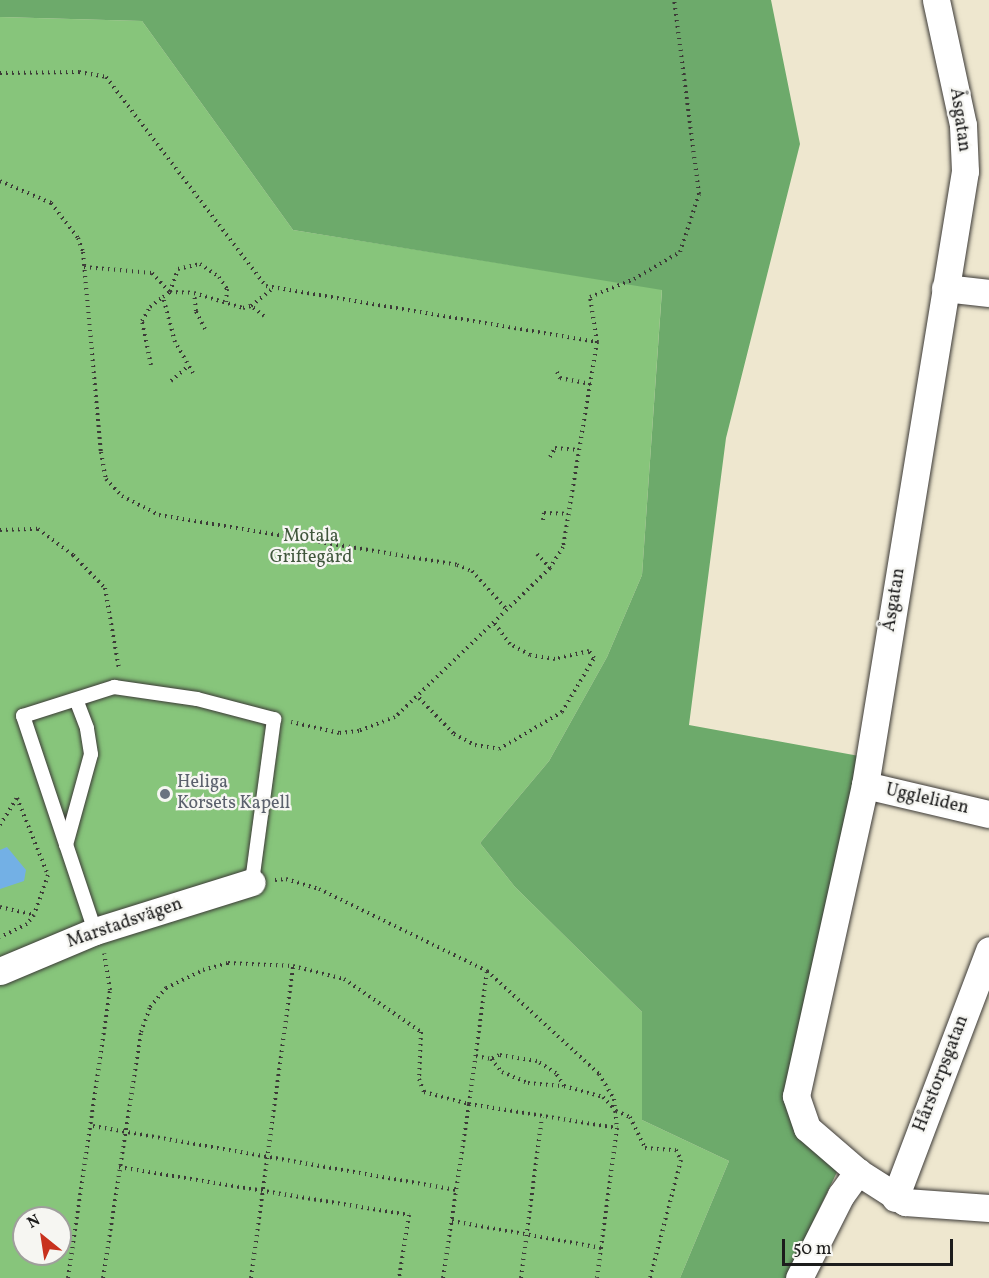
<!DOCTYPE html>
<meta charset="utf-8">
<style>
body{margin:0}
#map{position:relative;width:989px;height:1278px;overflow:hidden;background:#eee7cf;font-family:Vollkorn,serif}
div>[style]{position:absolute}
.green>*{inset:0;background:#87c57b}
.forest>*{inset:0;background:#6daa6b}
.water>*{inset:0;background:#73b0e5}
.path>*{height:4px;margin-top:-2px;transform-origin:0;background:repeating-linear-gradient(90deg,#3c3a37 0 1.5px,transparent 0 6px)}
.roads{filter:drop-shadow(0 0 2px #3c3a37) drop-shadow(0 0 2px #3c3a37)}
.lane>*{height:14px;margin:-7px;padding:0 7px;transform-origin:7px;border-radius:7px;background:#fff}
.street>*{height:27px;margin:-13.5px;padding:0 13.5px;transform-origin:13.5px;border-radius:13.5px;background:#fff}
.dots>*{width:16px;height:16px;translate:-50% -50%;box-sizing:border-box;border:3px solid #f6f6f2;border-radius:50%}
span{translate:-50% -50%;white-space:nowrap;text-align:center;line-height:1.15;-webkit-text-stroke:4.5px #f6f6f2;paint-order:stroke}
.street-label{font-size:18px;color:#1c1c1c}
.park-label{font-size:18px;color:#41573d}
.worship-label{font-size:18px;color:#5b616d}
.left{translate:0 -50%;text-align:left}
.north{position:absolute;left:12px;top:1206px;width:60px;height:60px;box-sizing:border-box;background:#f6f6f2;border:2px solid #9f9f9c;border-radius:50%;rotate:330deg;font-size:16px;font-weight:700;line-height:24px;text-align:center;color:#1c1c1c}
.north::after{content:'';display:block;margin:auto;width:21px;height:27px;background:#c8321e;clip-path:polygon(50% 0,100% 100%,50% 72%,0 100%)}
.scale{position:absolute;left:782px;top:1239px;width:171px;height:27px;box-sizing:border-box;border:3px solid #1c1c1c;border-top:0;padding-left:8px;font-size:18px;line-height:21px;white-space:nowrap;color:#1c1c1c;-webkit-text-stroke:4px #f6f6f2;paint-order:stroke}
</style>
<div id="map">
<div class="green">
<i style="clip-path:polygon(evenodd,0 17px,142px 21px,293px 230px,662px 289px,642px 575px,607px 657px,549px 761px,480px 843px,515px 887px,642px 1012px,642px 1120px,729px 1161px,680px 1278px,0 1278px,0 17px,24px 1218px,60px 1218px,60px 1254px,24px 1254px,24px 1218px)"></i>
</div>
<div class="forest">
<i style="clip-path:polygon(0 0,771px 0,800px 144px,726px 438px,689px 725px,870px 758px,803px 1124px,837px 1172px,786px 1278px,680px 1278px,729px 1161px,642px 1120px,642px 1012px,515px 887px,480px 843px,549px 761px,607px 657px,642px 575px,662px 290px,293px 230px,142px 21px,0 17px)"></i>
</div>
<div class="water">
<i style="clip-path:polygon(7px 847px,26px 870px,24px 881px,0 889px,0 850px)"></i>
</div>
<div class="path">
<i style="left:0;top:73px;width:79px;rotate:-0.7deg"></i>
<i style="left:79px;top:72px;width:27px;rotate:10deg"></i>
<i style="left:106px;top:77px;width:263px;rotate:52.6deg"></i>
<i style="left:266px;top:286px;width:336px;rotate:9.6deg"></i>
<i style="left:597px;top:342px;width:208px;rotate:99.4deg"></i>
<i style="left:563px;top:547px;width:25px;rotate:122deg"></i>
<i style="left:550px;top:568px;width:215px;rotate:136.1deg"></i>
<i style="left:395px;top:717px;width:39px;rotate:159deg"></i>
<i style="left:359px;top:731px;width:20px;rotate:174deg"></i>
<i style="left:339px;top:733px;width:49px;rotate:-167.1deg"></i>
<i style="left:0;top:181px;width:56px;rotate:23.3deg"></i>
<i style="left:51px;top:203px;width:44px;rotate:52.4deg"></i>
<i style="left:78px;top:238px;width:15px;rotate:70deg"></i>
<i style="left:83px;top:252px;width:201px;rotate:84.9deg"></i>
<i style="left:101px;top:452px;width:27px;rotate:80deg"></i>
<i style="left:106px;top:479px;width:23px;rotate:47deg"></i>
<i style="left:122px;top:496px;width:42px;rotate:27.2deg"></i>
<i style="left:159px;top:515px;width:302px;rotate:9.5deg"></i>
<i style="left:457px;top:565px;width:16px;rotate:22deg"></i>
<i style="left:472px;top:571px;width:52px;rotate:48.1deg"></i>
<i style="left:84px;top:267px;width:68px;rotate:5deg"></i>
<i style="left:152px;top:273px;width:25px;rotate:47deg"></i>
<i style="left:170px;top:292px;width:24px;rotate:-71deg"></i>
<i style="left:178px;top:269px;width:23px;rotate:-13deg"></i>
<i style="left:200px;top:264px;width:23px;rotate:34deg"></i>
<i style="left:219px;top:277px;width:14px;rotate:56deg"></i>
<i style="left:227px;top:289px;width:13px;rotate:94deg"></i>
<i style="left:264px;top:316px;width:16px;rotate:-142deg"></i>
<i style="left:251px;top:306px;width:27px;rotate:-39deg"></i>
<i style="left:205px;top:329px;width:20px;rotate:-117deg"></i>
<i style="left:196px;top:311px;width:18px;rotate:-96deg"></i>
<i style="left:194px;top:293px;width:51px;rotate:17deg"></i>
<i style="left:243px;top:308px;width:8px;rotate:-14deg"></i>
<i style="left:597px;top:342px;width:46px;rotate:-98.8deg"></i>
<i style="left:590px;top:297px;width:48px;rotate:-22.2deg"></i>
<i style="left:634px;top:279px;width:53px;rotate:-30.4deg"></i>
<i style="left:680px;top:252px;width:61px;rotate:-71.9deg"></i>
<i style="left:699px;top:194px;width:196px;rotate:-97.3deg"></i>
<i style="left:151px;top:365px;width:45px;rotate:-101.6deg"></i>
<i style="left:142px;top:321px;width:16px;rotate:-60deg"></i>
<i style="left:150px;top:307px;width:16px;rotate:-38deg"></i>
<i style="left:557px;top:372px;width:7px;rotate:63deg"></i>
<i style="left:560px;top:378px;width:31px;rotate:11deg"></i>
<i style="left:193px;top:373px;width:36px;rotate:-120deg"></i>
<i style="left:175px;top:342px;width:47px;rotate:-104.9deg"></i>
<i style="left:163px;top:297px;width:9px;rotate:-36deg"></i>
<i style="left:170px;top:292px;width:24px;rotate:2deg"></i>
<i style="left:171px;top:381px;width:23px;rotate:-41deg"></i>
<i style="left:550px;top:457px;width:10px;rotate:-61deg"></i>
<i style="left:555px;top:448px;width:24px;rotate:5deg"></i>
<i style="left:543px;top:520px;width:7px;rotate:-82deg"></i>
<i style="left:544px;top:513px;width:24px;rotate:2deg"></i>
<i style="left:0;top:530px;width:38px;rotate:-2deg"></i>
<i style="left:38px;top:529px;width:44px;rotate:36.6deg"></i>
<i style="left:73px;top:555px;width:46px;rotate:45.9deg"></i>
<i style="left:105px;top:588px;width:82px;rotate:80.2deg"></i>
<i style="left:537px;top:554px;width:19px;rotate:47deg"></i>
<i style="left:419px;top:698px;width:50px;rotate:45.8deg"></i>
<i style="left:454px;top:734px;width:24px;rotate:28deg"></i>
<i style="left:475px;top:745px;width:24px;rotate:9deg"></i>
<i style="left:499px;top:749px;width:73px;rotate:-30.4deg"></i>
<i style="left:562px;top:712px;width:63px;rotate:-59.3deg"></i>
<i style="left:594px;top:658px;width:9px;rotate:-126deg"></i>
<i style="left:589px;top:651px;width:35px;rotate:167deg"></i>
<i style="left:555px;top:659px;width:25px;rotate:-171deg"></i>
<i style="left:530px;top:655px;width:23px;rotate:-151deg"></i>
<i style="left:510px;top:644px;width:26px;rotate:-127deg"></i>
<i style="left:0;top:825px;width:32px;rotate:-58deg"></i>
<i style="left:17px;top:798px;width:83px;rotate:68.1deg"></i>
<i style="left:48px;top:875px;width:42px;rotate:109.3deg"></i>
<i style="left:34px;top:915px;width:11px;rotate:128deg"></i>
<i style="left:27px;top:924px;width:30px;rotate:154deg"></i>
<i style="left:275px;top:880px;width:11px;rotate:-5deg"></i>
<i style="left:286px;top:879px;width:34px;rotate:17deg"></i>
<i style="left:319px;top:889px;width:187px;rotate:26deg"></i>
<i style="left:487px;top:971px;width:152px;rotate:42.6deg"></i>
<i style="left:599px;top:1074px;width:29px;rotate:59deg"></i>
<i style="left:614px;top:1099px;width:29px;rotate:84deg"></i>
<i style="left:0;top:907px;width:35px;rotate:13deg"></i>
<i style="left:476px;top:1056px;width:15px;rotate:11deg"></i>
<i style="left:491px;top:1059px;width:17px;rotate:50deg"></i>
<i style="left:502px;top:1072px;width:28px;rotate:23deg"></i>
<i style="left:528px;top:1083px;width:36px;rotate:5deg"></i>
<i style="left:564px;top:1086px;width:15px;rotate:-122deg"></i>
<i style="left:556px;top:1073px;width:22px;rotate:-148deg"></i>
<i style="left:537px;top:1061px;width:38px;rotate:-171deg"></i>
<i style="left:499px;top:1055px;width:9px;rotate:153deg"></i>
<i style="left:564px;top:1086px;width:41px;rotate:15.8deg"></i>
<i style="left:603px;top:1097px;width:19px;rotate:47deg"></i>
<i style="left:616px;top:1111px;width:15px;rotate:23deg"></i>
<i style="left:630px;top:1117px;width:34px;rotate:64deg"></i>
<i style="left:645px;top:1148px;width:31px;rotate:4deg"></i>
<i style="left:676px;top:1150px;width:11px;rotate:63deg"></i>
<i style="left:681px;top:1160px;width:122px;rotate:104.7deg"></i>
<i style="left:93px;top:1126px;width:369px;rotate:10deg"></i>
<i style="left:119px;top:1167px;width:294px;rotate:9.4deg"></i>
<i style="left:409px;top:1215px;width:64px;rotate:99deg"></i>
<i style="left:452px;top:1221px;width:152px;rotate:10.2deg"></i>
<i style="left:68px;top:1278px;width:291px;rotate:-81.7deg"></i>
<i style="left:110px;top:990px;width:37px;rotate:-99deg"></i>
<i style="left:103px;top:1278px;width:249px;rotate:-81.2deg"></i>
<i style="left:141px;top:1032px;width:27px;rotate:-70deg"></i>
<i style="left:150px;top:1007px;width:25px;rotate:-50deg"></i>
<i style="left:166px;top:988px;width:41px;rotate:-25.9deg"></i>
<i style="left:203px;top:970px;width:26px;rotate:-16deg"></i>
<i style="left:228px;top:963px;width:65px;rotate:2.6deg"></i>
<i style="left:293px;top:966px;width:53px;rotate:14.3deg"></i>
<i style="left:344px;top:979px;width:93px;rotate:34.5deg"></i>
<i style="left:421px;top:1032px;width:47px;rotate:92.4deg"></i>
<i style="left:419px;top:1079px;width:14px;rotate:69deg"></i>
<i style="left:424px;top:1092px;width:47px;rotate:14.9deg"></i>
<i style="left:469px;top:1104px;width:134px;rotate:-82.3deg"></i>
<i style="left:251px;top:1278px;width:315px;rotate:-82.3deg"></i>
<i style="left:443px;top:1278px;width:176px;rotate:-81.5deg"></i>
<i style="left:469px;top:1104px;width:150px;rotate:9.2deg"></i>
<i style="left:617px;top:1128px;width:151px;rotate:97.6deg"></i>
<i style="left:521px;top:1278px;width:162px;rotate:-82.6deg"></i>
</div>
<div class="roads">
<div class="lane">
<i style="left:66px;top:845px;width:94px;rotate:-74.6deg"></i>
<i style="left:91px;top:754px;width:26px;rotate:-99deg"></i>
<i style="left:87px;top:728px;width:30px;rotate:-111deg"></i>
<i style="left:95px;top:931px;width:227px;rotate:-108.5deg"></i>
<i style="left:23px;top:716px;width:96px;rotate:-17.7deg"></i>
<i style="left:114px;top:687px;width:84px;rotate:8.2deg"></i>
<i style="left:197px;top:699px;width:80px;rotate:14.6deg"></i>
<i style="left:274px;top:719px;width:164px;rotate:97.7deg"></i>
</div>
<div class="street">
<i style="left:945px;top:288px;width:44px;rotate:6.5deg"></i>
<i style="left:865px;top:785px;width:127px;rotate:13.2deg"></i>
<i style="left:0;top:971px;width:103px;rotate:-22.8deg"></i>
<i style="left:95px;top:931px;width:164px;rotate:-17.3deg"></i>
<i style="left:858px;top:1172px;width:67px;rotate:-139.2deg"></i>
<i style="left:807px;top:1128px;width:34px;rotate:-109deg"></i>
<i style="left:796px;top:1096px;width:319px;rotate:-77.5deg"></i>
<i style="left:865px;top:785px;width:622px;rotate:-80.75deg"></i>
<i style="left:965px;top:171px;width:46px;rotate:-92.5deg"></i>
<i style="left:963px;top:125px;width:128px;rotate:-102.2deg"></i>
<i style="left:895px;top:1198px;width:265px;rotate:-69.2deg"></i>
<i style="left:799px;top:1278px;width:93px;rotate:-63.2deg"></i>
<i style="left:841px;top:1195px;width:29px;rotate:-54deg"></i>
<i style="left:858px;top:1172px;width:56px;rotate:32.6deg"></i>
<i style="left:905px;top:1202px;width:84px;rotate:4.1deg"></i>
</div>
</div>
<div class="dots">
<i style="left:165px;top:794px;background:#6b7280"></i>
</div>
<div class="street-label">
<span style="left:959px;top:120px;rotate:82deg">Åsgatan</span>
<span style="left:895px;top:600px;rotate:-81deg">Åsgatan</span>
<span style="left:927px;top:800px;rotate:13deg">Uggleliden</span>
<span style="left:125px;top:924px;rotate:-19deg">Marstadsvägen</span>
<span style="left:942px;top:1074px;rotate:-69deg">Hårstorpsgatan</span>
</div>
<div class="park-label">
<span style="left:311px;top:548px">Motala<br>Griftegård</span>
</div>
<div class="worship-label">
<span class="left" style="left:177px;top:794px">Heliga<br>Korsets Kapell</span>
</div>
<div class="north">N</div>
<div class="scale">50 m</div>
</div>
